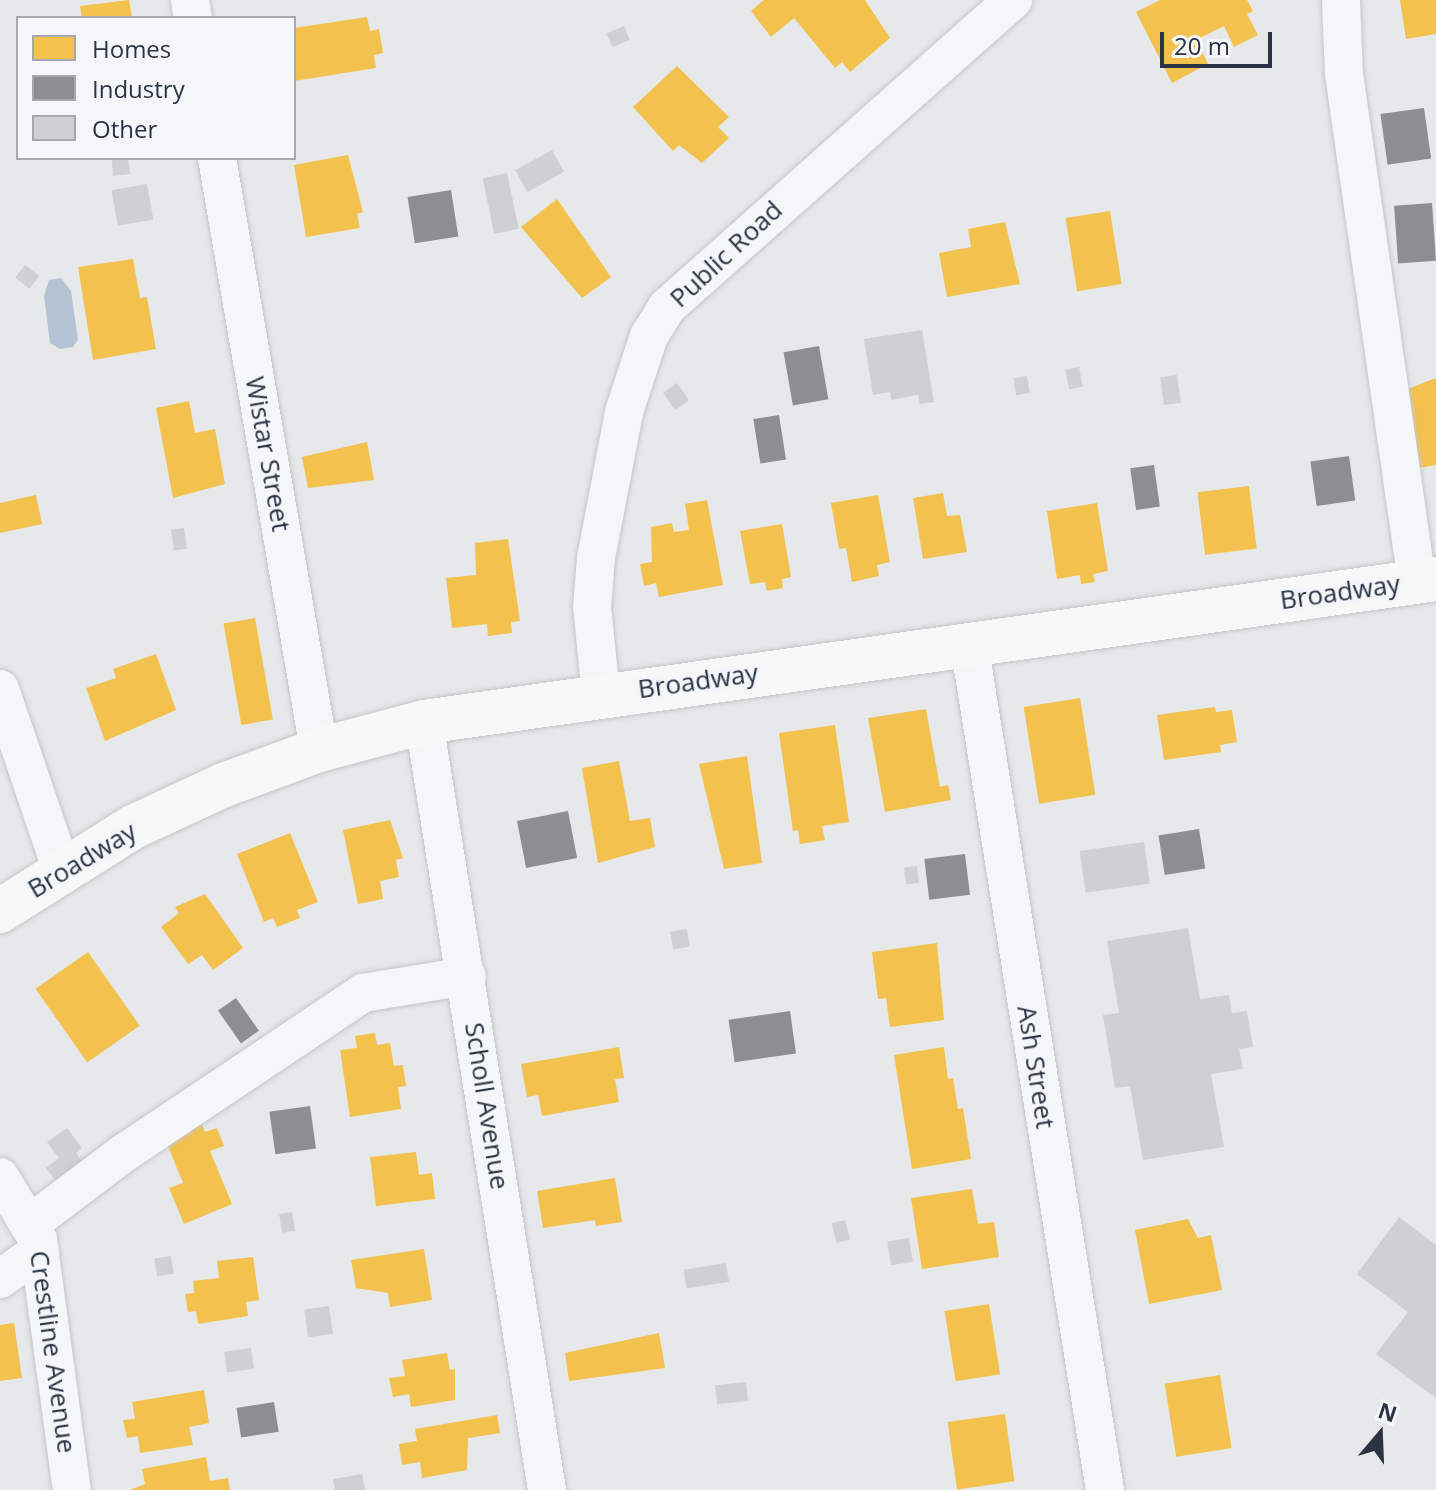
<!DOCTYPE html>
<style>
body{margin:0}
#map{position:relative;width:1436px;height:1490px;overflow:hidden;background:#e6e8ea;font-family:"Open Sans",sans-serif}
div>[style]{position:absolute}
.water>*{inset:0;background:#b4c4d5}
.homes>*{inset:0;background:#f2c14e;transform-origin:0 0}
.industry>*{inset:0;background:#8d8d92;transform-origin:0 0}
.building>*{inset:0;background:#ced0d3;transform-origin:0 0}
.roads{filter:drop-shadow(0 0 2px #c4c6c8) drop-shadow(0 0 2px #c4c6c8)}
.minor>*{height:38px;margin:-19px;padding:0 19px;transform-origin:19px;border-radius:19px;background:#f5f6f7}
.major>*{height:44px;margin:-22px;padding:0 22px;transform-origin:22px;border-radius:22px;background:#f8f8f8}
span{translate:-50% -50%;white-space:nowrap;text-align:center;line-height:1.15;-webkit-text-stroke:8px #f4f6f9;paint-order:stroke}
.street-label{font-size:26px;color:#2b3445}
.legend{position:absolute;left:16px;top:16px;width:280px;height:144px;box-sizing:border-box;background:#f4f6f9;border:2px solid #a4a8b1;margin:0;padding:10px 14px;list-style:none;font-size:24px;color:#2b3445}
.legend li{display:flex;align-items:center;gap:16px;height:40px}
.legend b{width:40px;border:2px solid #a4a8b1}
.north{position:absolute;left:1340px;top:1394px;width:80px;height:80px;-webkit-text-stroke:6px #f4f6f9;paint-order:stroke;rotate:19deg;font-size:22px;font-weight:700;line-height:32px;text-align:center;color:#2b3445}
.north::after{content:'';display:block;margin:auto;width:28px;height:36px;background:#2b3445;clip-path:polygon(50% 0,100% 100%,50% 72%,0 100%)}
.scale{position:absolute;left:1160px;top:32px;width:112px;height:36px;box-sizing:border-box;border:4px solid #2b3445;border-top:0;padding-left:10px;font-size:24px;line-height:28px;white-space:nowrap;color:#2b3445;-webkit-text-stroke:6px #f4f6f9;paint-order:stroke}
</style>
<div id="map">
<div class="water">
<i style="clip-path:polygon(61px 278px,71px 291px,78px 340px,73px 347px,60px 349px,50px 343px,44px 296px,49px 280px)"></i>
</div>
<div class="homes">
<i style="clip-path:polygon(129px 0,132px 18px,82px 18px,80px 6px)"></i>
<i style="clip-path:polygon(764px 0,865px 0,890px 38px,850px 72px,842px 62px,835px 68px,794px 18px,771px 37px,751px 11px)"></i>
<i style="clip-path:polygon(1160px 0,1247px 0,1253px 11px,1247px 14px,1258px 35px,1234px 47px,1224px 26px,1196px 40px,1208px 64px,1172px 83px,1136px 12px)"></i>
<i style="clip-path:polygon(1400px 0,1436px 0,1436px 34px,1406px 39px)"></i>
<i style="clip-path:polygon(367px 17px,370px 31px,379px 29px,383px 53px,374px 55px,376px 68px,294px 81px,294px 28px)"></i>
<i style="clip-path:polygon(677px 66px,729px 117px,718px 127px,729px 138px,702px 163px,679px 145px,673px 151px,633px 107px)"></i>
<i style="clip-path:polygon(348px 155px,363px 212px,357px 214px,360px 228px,306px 237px,294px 165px)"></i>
<i style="clip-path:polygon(557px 199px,611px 277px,582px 298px,521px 227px)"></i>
<i style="left:1110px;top:211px;width:74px;height:45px;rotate:81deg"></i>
<i style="clip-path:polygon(1005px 222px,1020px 284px,947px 297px,939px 253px,971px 247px,968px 229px)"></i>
<i style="clip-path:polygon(133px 259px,140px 298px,147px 297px,156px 349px,93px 360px,78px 267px)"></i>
<i style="clip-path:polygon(1436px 378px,1436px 465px,1413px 469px,1405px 390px)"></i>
<i style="clip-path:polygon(189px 401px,195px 433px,215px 429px,225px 484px,173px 498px,156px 408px)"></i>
<i style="clip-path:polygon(367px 442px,374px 480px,308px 488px,302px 457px)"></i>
<i style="left:1249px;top:486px;width:63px;height:52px;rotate:83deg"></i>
<i style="clip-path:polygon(943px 493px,947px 516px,960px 515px,967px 552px,923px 559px,913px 498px)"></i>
<i style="clip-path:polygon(36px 495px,42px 524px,0 533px,0 503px)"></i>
<i style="clip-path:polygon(878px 495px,890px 562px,877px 565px,879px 576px,852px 582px,846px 548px,839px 549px,831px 503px)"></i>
<i style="clip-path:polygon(707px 500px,723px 585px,659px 597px,656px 583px,644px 586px,640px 564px,652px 562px,651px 527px,672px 523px,674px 532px,689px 530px,685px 504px)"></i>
<i style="clip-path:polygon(1097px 503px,1108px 571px,1093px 574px,1095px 582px,1081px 584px,1080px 575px,1057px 579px,1047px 511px)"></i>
<i style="clip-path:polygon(782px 524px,791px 577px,782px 579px,783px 588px,767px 591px,765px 582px,750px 584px,740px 531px)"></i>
<i style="clip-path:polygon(508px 539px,520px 621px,511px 622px,512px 633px,488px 636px,487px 624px,452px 628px,446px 578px,476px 575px,475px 543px)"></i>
<i style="left:255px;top:618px;width:103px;height:32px;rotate:80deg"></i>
<i style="clip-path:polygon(156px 654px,176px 710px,105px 741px,86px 688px,116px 678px,113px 669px)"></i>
<i style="left:1080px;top:698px;width:98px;height:57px;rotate:81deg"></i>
<i style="clip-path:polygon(1215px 707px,1216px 712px,1232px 710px,1237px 742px,1220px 745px,1221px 752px,1164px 760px,1157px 715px)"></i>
<i style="clip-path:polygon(926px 709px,940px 787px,948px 785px,951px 800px,885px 812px,868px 718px)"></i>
<i style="clip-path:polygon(835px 725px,849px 822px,822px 826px,825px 840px,800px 844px,798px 830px,793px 831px,779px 733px)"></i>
<i style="clip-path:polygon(747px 756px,762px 863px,724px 869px,699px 764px)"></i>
<i style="clip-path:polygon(619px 761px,630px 821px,650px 818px,655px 847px,598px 863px,582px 768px)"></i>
<i style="clip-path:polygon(390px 820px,403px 858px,396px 860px,399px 877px,380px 881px,383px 899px,358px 904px,343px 830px)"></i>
<i style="clip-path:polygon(290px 833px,318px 902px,297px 910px,300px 918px,277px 927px,273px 918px,264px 922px,237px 854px)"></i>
<i style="clip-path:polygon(205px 894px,243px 948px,213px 970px,202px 955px,188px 964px,161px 927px,179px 913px,175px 907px)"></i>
<i style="clip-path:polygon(937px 943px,944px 1020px,890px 1027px,886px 998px,878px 999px,872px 952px)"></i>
<i style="left:88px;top:952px;width:90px;height:64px;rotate:55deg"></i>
<i style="clip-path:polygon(375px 1033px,377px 1045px,390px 1043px,394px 1066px,403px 1065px,406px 1086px,398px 1087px,401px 1109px,350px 1117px,340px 1050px,357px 1048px,355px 1036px)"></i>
<i style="clip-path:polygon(619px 1047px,624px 1078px,615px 1079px,619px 1102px,542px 1116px,538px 1095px,527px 1097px,521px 1064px)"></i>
<i style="clip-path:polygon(944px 1047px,948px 1079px,953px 1078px,958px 1109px,963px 1108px,971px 1159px,912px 1169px,894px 1055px)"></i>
<i style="clip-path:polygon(200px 1120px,205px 1132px,217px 1128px,224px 1146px,210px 1151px,232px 1204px,184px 1224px,169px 1188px,183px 1183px,163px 1134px)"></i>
<i style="clip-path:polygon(416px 1152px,419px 1175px,432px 1173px,435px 1199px,376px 1206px,370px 1157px)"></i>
<i style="clip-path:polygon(615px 1178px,622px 1222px,596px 1226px,595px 1220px,543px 1228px,537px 1191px)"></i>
<i style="clip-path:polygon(972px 1189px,978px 1224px,994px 1222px,999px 1257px,922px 1269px,911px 1198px)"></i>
<i style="clip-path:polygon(1188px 1219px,1198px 1238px,1211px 1235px,1222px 1290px,1149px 1304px,1135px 1230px)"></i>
<i style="clip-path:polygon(424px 1249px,432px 1300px,390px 1307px,388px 1293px,356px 1288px,351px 1260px)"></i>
<i style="clip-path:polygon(253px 1257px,259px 1300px,246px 1302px,248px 1316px,198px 1324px,196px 1311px,188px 1312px,185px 1294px,194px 1293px,193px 1281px,219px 1278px,217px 1261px)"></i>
<i style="left:989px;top:1304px;width:71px;height:45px;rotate:81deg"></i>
<i style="clip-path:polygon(14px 1323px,22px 1378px,0 1381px,0 1325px)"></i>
<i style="clip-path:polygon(659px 1333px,665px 1368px,569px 1381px,565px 1353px)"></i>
<i style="clip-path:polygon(447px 1353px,450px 1370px,455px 1369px,455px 1400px,411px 1407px,409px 1394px,393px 1397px,389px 1378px,405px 1376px,402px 1360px)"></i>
<i style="left:1220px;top:1375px;width:74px;height:56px;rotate:81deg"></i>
<i style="clip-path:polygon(204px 1390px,209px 1423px,189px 1427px,193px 1445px,140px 1453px,138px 1436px,127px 1438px,123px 1420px,135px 1419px,132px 1402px)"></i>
<i style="left:1005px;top:1414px;width:68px;height:58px;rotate:82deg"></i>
<i style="clip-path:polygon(497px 1415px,500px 1433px,468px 1438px,467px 1470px,422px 1478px,420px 1462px,402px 1465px,399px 1444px,417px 1441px,415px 1429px)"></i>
<i style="clip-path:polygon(206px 1457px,210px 1481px,228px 1478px,230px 1490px,130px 1490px,145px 1484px,142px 1469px)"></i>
</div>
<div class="industry">
<i style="left:1424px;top:108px;width:51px;height:44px;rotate:82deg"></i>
<i style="left:451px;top:190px;width:47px;height:44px;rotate:81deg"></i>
<i style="left:1432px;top:203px;width:58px;height:38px;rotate:86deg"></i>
<i style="left:819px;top:346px;width:54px;height:36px;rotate:80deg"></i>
<i style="left:779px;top:415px;width:45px;height:26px;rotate:81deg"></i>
<i style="left:1349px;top:456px;width:45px;height:39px;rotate:82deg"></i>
<i style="left:1154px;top:465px;width:42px;height:24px;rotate:82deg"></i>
<i style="left:568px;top:811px;width:48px;height:52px;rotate:79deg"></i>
<i style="left:1199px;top:829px;width:40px;height:41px;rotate:81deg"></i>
<i style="left:965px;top:854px;width:41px;height:41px;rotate:83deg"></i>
<i style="left:236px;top:998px;width:40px;height:22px;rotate:55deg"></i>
<i style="left:790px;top:1011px;width:43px;height:62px;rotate:82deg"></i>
<i style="left:310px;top:1106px;width:43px;height:41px;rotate:82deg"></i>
<i style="left:274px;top:1402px;width:30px;height:38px;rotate:81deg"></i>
</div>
<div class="building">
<i style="left:624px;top:26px;width:15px;height:19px;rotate:67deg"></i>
<i style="left:552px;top:150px;width:25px;height:42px;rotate:61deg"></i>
<i style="clip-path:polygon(112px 158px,128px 158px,130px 174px,113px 176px)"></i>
<i style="left:507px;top:173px;width:57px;height:25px;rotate:78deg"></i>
<i style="left:147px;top:184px;width:36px;height:36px;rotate:80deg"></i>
<i style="left:25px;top:265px;width:18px;height:16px;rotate:38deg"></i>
<i style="clip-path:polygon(922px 330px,934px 402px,920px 404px,918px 395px,891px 400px,890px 392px,873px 395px,864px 339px)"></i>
<i style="left:1079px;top:367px;width:20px;height:14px;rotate:79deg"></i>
<i style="left:1177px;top:375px;width:28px;height:17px;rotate:82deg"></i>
<i style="left:1027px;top:376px;width:17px;height:14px;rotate:80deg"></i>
<i style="left:677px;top:383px;width:21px;height:17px;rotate:55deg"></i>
<i style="left:184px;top:528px;width:21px;height:13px;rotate:82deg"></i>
<i style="left:1144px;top:842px;width:42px;height:65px;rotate:82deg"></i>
<i style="left:917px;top:866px;width:17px;height:13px;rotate:83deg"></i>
<i style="clip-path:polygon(1188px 928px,1200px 999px,1229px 995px,1232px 1013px,1247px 1011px,1253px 1047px,1239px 1049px,1243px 1069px,1211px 1074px,1224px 1147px,1143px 1160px,1130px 1086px,1115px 1088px,1103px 1015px,1119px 1013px,1107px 941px)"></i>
<i style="left:687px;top:929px;width:18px;height:17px;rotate:81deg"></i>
<i style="clip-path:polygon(67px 1128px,82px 1148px,76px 1153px,87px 1168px,60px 1187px,46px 1168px,59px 1158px,47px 1142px)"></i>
<i style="left:292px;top:1212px;width:19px;height:13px;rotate:81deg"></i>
<i style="clip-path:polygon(1399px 1217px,1436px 1245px,1436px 1398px,1376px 1354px,1408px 1312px,1357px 1274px)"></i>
<i style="left:845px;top:1220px;width:20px;height:14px;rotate:75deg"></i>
<i style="left:909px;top:1238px;width:24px;height:22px;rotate:81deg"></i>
<i style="left:171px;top:1256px;width:18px;height:17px;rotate:81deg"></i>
<i style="left:726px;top:1263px;width:19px;height:43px;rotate:81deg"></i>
<i style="left:329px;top:1306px;width:28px;height:25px;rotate:82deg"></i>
<i style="left:251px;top:1348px;width:21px;height:27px;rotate:82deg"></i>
<i style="left:746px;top:1382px;width:19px;height:31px;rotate:84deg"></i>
<i style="clip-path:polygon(362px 1474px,365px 1490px,335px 1490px,333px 1479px)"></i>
</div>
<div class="roads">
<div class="minor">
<i style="left:190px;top:0;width:18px;rotate:81deg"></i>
<i style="left:1341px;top:0;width:74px;rotate:87.7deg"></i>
<i style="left:1344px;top:74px;width:513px;rotate:81.82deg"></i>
<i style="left:217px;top:158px;width:601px;rotate:80.22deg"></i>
<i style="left:969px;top:643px;width:858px;rotate:80.88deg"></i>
<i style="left:0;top:689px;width:189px;rotate:71.2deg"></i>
<i style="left:601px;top:695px;width:88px;rotate:-95.8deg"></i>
<i style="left:592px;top:607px;width:49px;rotate:-85.3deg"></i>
<i style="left:596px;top:558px;width:149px;rotate:-79.1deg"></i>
<i style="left:624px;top:412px;width:80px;rotate:-71.8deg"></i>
<i style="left:649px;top:336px;width:34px;rotate:-58deg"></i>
<i style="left:667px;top:307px;width:463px;rotate:-41.6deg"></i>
<i style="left:424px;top:722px;width:778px;rotate:80.9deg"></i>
<i style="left:0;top:1177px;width:74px;rotate:58.9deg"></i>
<i style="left:38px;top:1240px;width:252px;rotate:82.3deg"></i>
<i style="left:31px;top:1223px;width:116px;rotate:-37deg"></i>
<i style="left:124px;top:1153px;width:288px;rotate:-33.8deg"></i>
<i style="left:363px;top:993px;width:105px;rotate:-9.3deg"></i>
<i style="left:0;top:1279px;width:49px;rotate:-35.9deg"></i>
</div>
<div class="major">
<i style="left:0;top:911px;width:157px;rotate:-32.3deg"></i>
<i style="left:133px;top:827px;width:100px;rotate:-24.8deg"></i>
<i style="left:224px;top:785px;width:101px;rotate:-20.2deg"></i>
<i style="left:319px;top:750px;width:109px;rotate:-14.9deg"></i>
<i style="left:424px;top:722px;width:1022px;rotate:-8.04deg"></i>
</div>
</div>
<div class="street-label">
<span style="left:726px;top:254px;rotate:-43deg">Public Road</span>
<span style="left:268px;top:454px;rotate:80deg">Wistar Street</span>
<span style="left:1340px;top:592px;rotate:-8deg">Broadway</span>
<span style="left:698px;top:681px;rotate:-8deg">Broadway</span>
<span style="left:82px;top:860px;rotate:-31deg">Broadway</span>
<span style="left:1036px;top:1067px;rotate:81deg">Ash Street</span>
<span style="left:487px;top:1106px;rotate:81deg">Scholl Avenue</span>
<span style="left:53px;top:1352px;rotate:82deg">Crestline Avenue</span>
</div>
<ul class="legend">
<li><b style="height:22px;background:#f2c14e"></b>Homes</li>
<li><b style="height:22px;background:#8d8d92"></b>Industry</li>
<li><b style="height:22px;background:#ced0d3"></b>Other</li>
</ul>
<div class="north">N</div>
<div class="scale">20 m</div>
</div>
